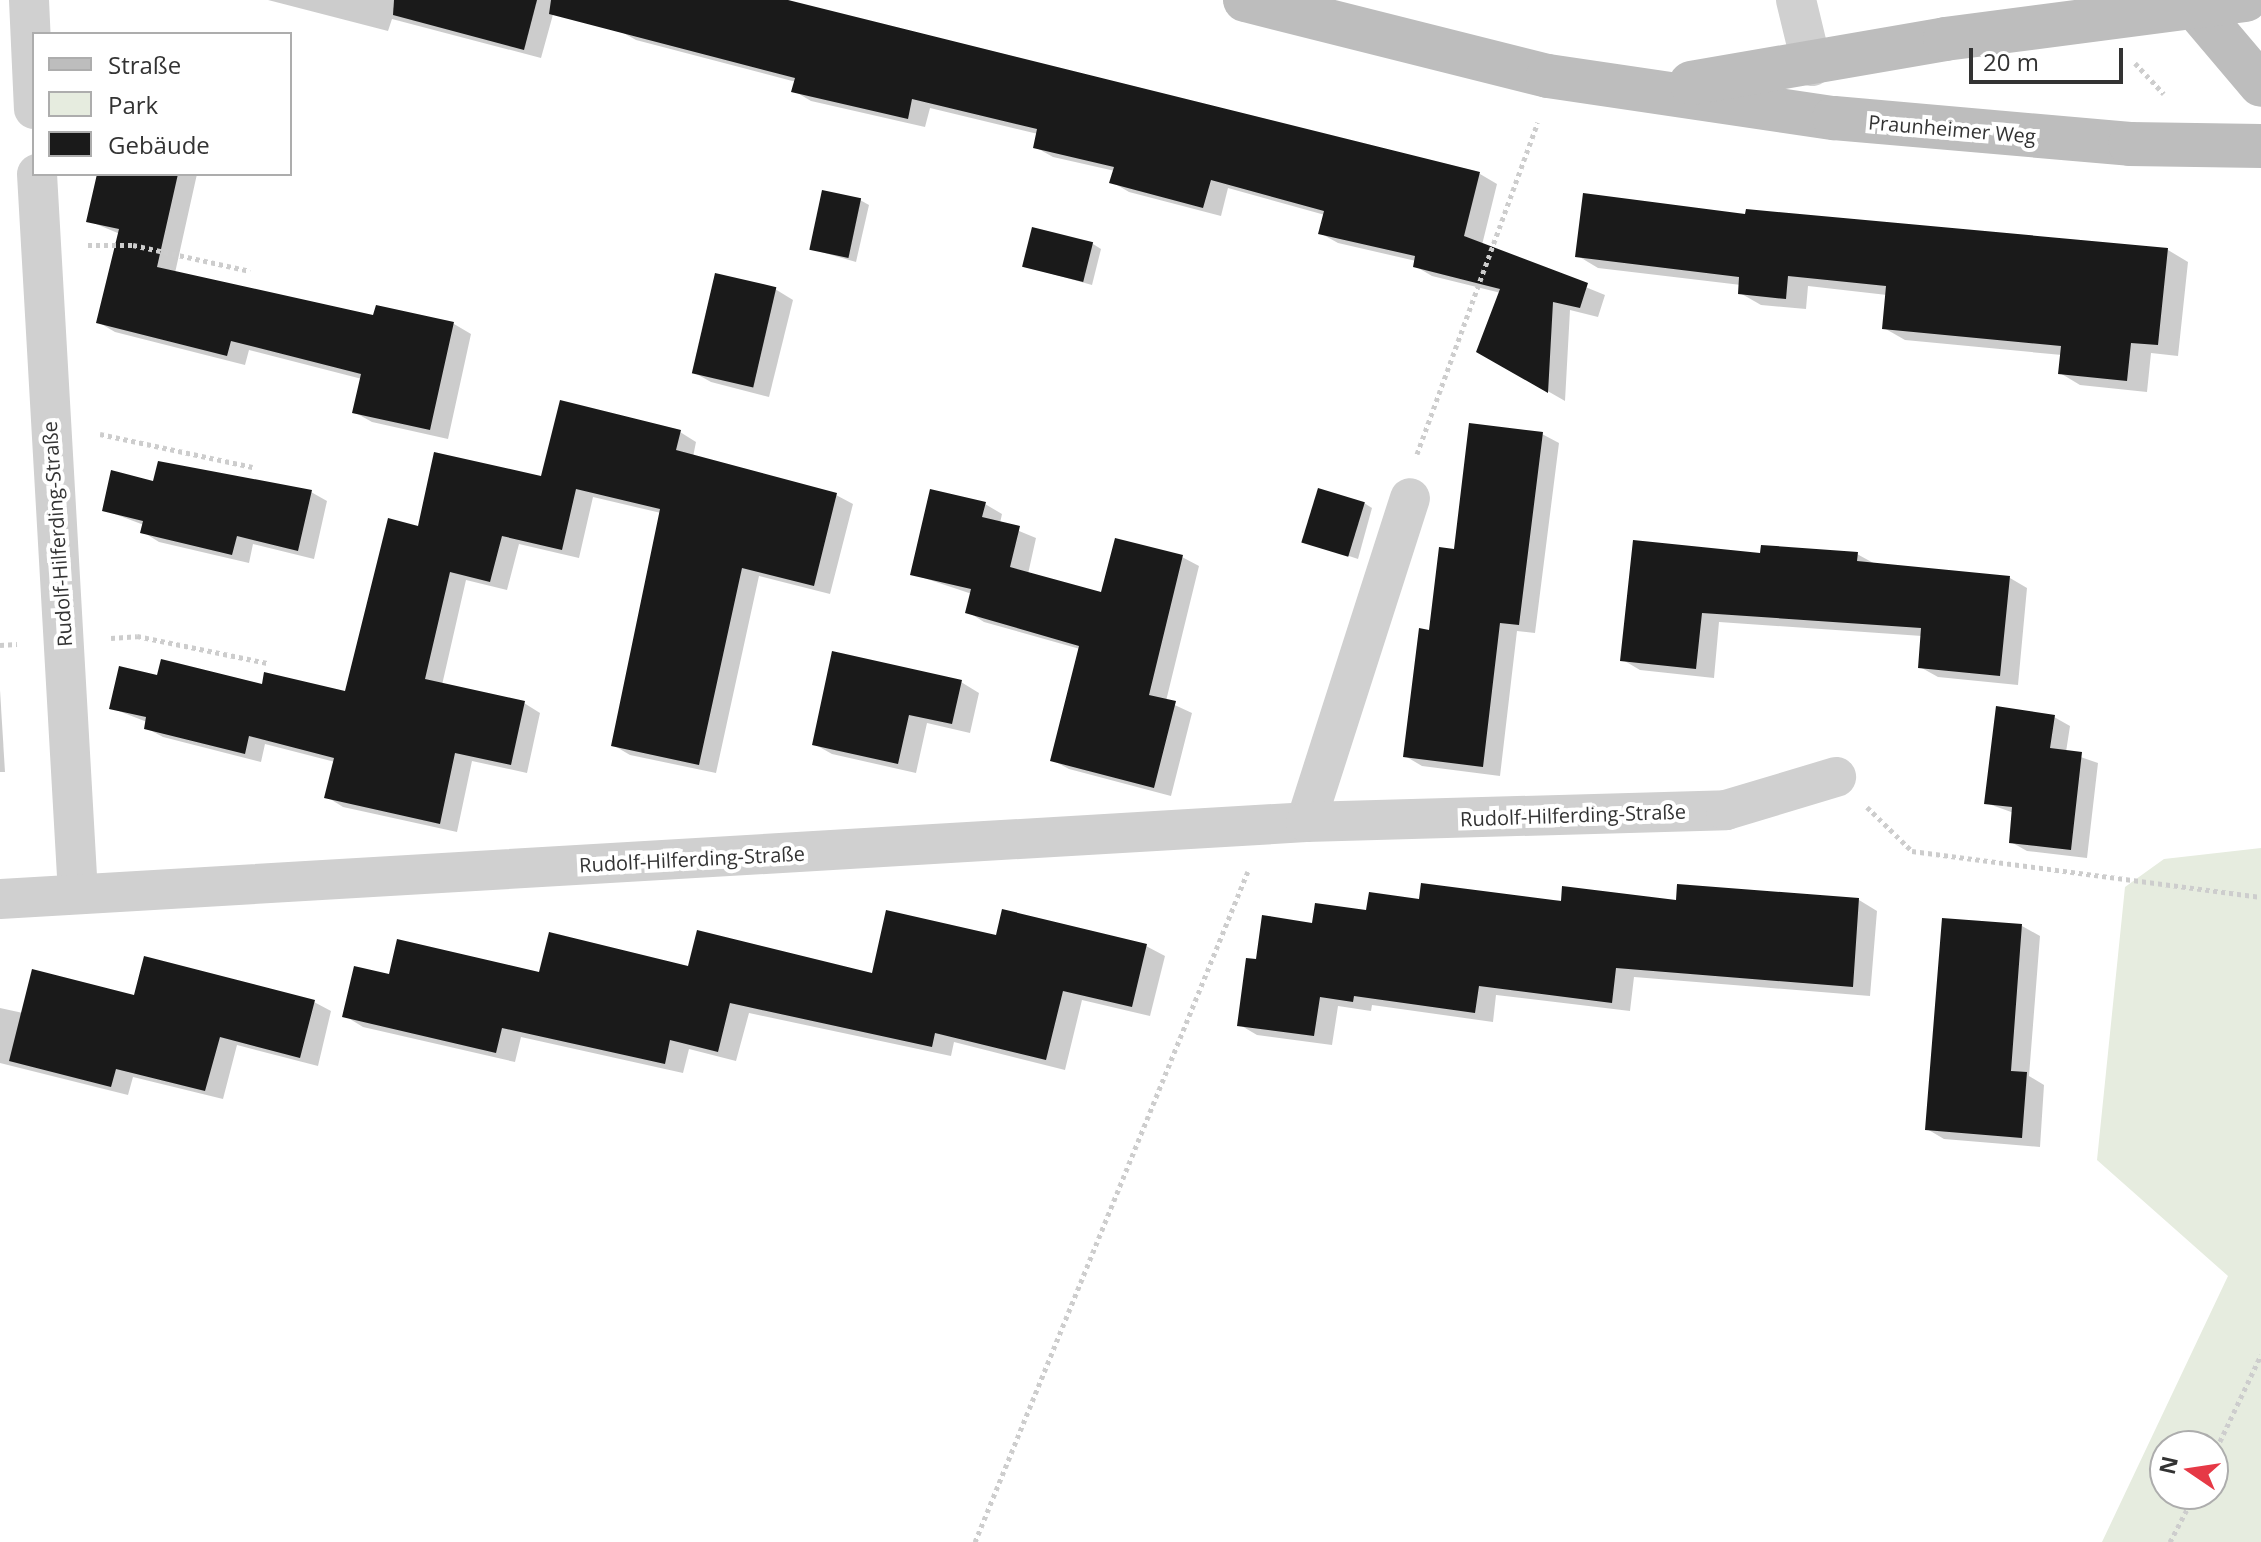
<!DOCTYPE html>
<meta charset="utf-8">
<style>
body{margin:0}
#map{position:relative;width:2261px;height:1542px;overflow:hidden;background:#fff;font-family:"Open Sans",sans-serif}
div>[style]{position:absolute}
.green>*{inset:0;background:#e6ecdf}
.shadow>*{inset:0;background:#0003}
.building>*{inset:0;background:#1a1a1a;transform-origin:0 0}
.path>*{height:5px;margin-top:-2.5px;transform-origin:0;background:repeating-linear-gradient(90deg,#cdcdcd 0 4px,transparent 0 8px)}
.street>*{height:40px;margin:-20px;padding:0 20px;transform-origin:20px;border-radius:20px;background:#d0d0d0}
.secondary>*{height:44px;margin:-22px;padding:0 22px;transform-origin:22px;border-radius:22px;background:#bdbdbd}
span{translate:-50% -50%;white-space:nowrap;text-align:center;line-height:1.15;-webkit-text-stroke:8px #fff;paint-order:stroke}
.street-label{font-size:20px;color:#333}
.legend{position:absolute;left:32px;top:32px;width:260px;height:144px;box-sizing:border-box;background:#fff;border:2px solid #adadad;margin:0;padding:10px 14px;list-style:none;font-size:24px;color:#333}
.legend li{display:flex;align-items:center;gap:16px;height:40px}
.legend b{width:40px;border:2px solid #adadad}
.north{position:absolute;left:2149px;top:1430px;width:80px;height:80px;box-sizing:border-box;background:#fff;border:2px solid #adadad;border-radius:50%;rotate:283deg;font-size:22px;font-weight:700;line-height:32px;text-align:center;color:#333}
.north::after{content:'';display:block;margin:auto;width:28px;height:36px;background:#e63946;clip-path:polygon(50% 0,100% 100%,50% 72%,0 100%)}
.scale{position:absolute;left:1969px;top:48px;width:154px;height:36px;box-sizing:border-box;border:4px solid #333;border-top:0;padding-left:10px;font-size:24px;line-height:28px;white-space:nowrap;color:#333;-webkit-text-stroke:6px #fff;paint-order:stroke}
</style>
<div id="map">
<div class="green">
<i style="clip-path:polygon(evenodd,2261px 848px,2261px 1542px,2102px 1542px,2228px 1276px,2097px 1160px,2125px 887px,2164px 859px,2261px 848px,2165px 1446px,2213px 1446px,2213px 1494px,2165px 1494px,2165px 1446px)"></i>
</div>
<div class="shadow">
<i style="clip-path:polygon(268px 0,557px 0,541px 58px,392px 19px,388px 31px)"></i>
<i style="clip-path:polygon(626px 0,778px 0,1480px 174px,1497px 184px,1482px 245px,1605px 295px,1598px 317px,1570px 310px,1565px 401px,1478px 351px,1501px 293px,1432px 276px,1415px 266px,1416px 261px,1338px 243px,1320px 233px,1325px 215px,1228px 188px,1221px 216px,1129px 192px,1112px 182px,1115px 171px,1053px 157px,1035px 147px,1038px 134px,930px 108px,925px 127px,811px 101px,794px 91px,796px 82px,636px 40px,618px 30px)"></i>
<i style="clip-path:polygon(99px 174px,197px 174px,175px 273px,375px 317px,377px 307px,454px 324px,471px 334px,448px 439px,372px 422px,354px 412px,362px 379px,249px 350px,245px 365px,115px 332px,98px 322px,120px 234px,89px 221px)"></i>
<i style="clip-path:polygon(860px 200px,869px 205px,856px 262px,811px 249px)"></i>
<i style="clip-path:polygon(1747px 216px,2168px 250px,2188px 262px,2178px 356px,2151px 353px,2147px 392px,2080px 385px,2060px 373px,2062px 355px,1905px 340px,1884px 328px,1887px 295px,1808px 286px,1806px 309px,1761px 305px,1740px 293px,1741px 285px,1598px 268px,1578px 256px)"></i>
<i style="clip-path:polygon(1093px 244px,1101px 249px,1092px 285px,1024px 266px)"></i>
<i style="clip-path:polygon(775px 289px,793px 300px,769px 397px,711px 382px,693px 372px)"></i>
<i style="clip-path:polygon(680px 432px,696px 442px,693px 457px,836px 495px,853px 504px,830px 594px,759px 576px,716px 773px,630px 755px,613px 745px,661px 513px,593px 497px,579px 558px,519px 544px,507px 590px,466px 580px,442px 685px,524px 703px,540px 713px,527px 773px,472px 761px,457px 832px,343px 807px,327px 797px,335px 762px,265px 744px,261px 762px,163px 737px,146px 728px,147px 722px,111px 708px,158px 678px,346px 693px,420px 528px,543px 478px)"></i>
<i style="clip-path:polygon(1542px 434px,1559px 443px,1535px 633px,1517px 631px,1500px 776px,1422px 766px,1405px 756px,1431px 632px)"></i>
<i style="clip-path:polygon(155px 483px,311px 492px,327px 501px,314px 559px,253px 544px,249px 563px,159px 542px,143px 532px,144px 525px,104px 510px)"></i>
<i style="clip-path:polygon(1364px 503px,1372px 508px,1358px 559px,1304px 541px)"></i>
<i style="clip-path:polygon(985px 504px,1002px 514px,1000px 523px,1036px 538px,1028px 574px,1103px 594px,1182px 557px,1199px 566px,1166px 701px,1192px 713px,1171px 796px,1069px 769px,1052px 760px,1080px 649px,984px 622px,968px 612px,972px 594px,912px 574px)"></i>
<i style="clip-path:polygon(1857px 554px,1877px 565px,2010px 578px,2027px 588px,2018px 685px,1938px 677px,1920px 667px,1922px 636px,1719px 622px,1714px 678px,1640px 670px,1623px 660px,1762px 556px)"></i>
<i style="clip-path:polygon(961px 682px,979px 693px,970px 733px,927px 723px,916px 773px,832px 754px,814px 744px)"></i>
<i style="clip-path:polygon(0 690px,5px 772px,0 772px)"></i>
<i style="clip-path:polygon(2054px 717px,2070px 726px,2066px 752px,2098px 763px,2087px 858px,2027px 851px,2011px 842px,2014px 813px,1986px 803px)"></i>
<i style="clip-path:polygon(1859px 900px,1877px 911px,1870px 996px,1634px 977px,1630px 1011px,1496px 995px,1493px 1022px,1372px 1005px,1371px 1011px,1338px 1006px,1332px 1045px,1257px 1035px,1240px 1025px,1258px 961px,1314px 925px,1421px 901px)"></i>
<i style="clip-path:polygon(2022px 926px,2040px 936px,2029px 1076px,2044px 1085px,2040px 1147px,1944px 1139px,1927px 1129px)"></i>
<i style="clip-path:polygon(997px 937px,1146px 946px,1165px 956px,1150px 1016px,1082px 1000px,1065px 1070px,954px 1042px,951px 1056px,749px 1013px,736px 1061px,689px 1049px,683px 1073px,521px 1037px,515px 1062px,363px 1027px,345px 1016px,391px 976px,690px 969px,873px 975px)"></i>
<i style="clip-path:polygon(136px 998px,314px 1002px,331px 1011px,318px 1066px,237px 1045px,223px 1099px,133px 1077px,128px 1095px,0 1063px,0 1008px,23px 1013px)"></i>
</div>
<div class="building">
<i style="clip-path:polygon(394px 0,537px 0,524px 50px,393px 15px)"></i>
<i style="clip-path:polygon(551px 0,788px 0,1480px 172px,1464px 236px,1588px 283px,1580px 308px,1553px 302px,1548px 393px,1476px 352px,1500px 289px,1413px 267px,1415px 256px,1318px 234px,1324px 211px,1211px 180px,1203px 208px,1109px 183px,1114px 167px,1033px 148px,1037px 129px,912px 99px,908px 119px,791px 92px,795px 78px,549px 14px)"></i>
<i style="clip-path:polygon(97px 174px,178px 174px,157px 267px,373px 315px,376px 305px,454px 322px,430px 430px,352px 413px,361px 374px,231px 341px,227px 356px,96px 323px,119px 229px,86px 222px)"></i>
<i style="left:822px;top:190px;width:40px;height:61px;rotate:12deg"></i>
<i style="clip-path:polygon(1583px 193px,1745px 214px,1746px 209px,2168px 248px,2158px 345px,2131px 343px,2127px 381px,2058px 374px,2061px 346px,1882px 329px,1886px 286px,1788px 276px,1786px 299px,1738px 294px,1739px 277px,1575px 257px)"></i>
<i style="left:1032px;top:227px;width:63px;height:41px;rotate:14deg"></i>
<i style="left:715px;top:273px;width:63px;height:103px;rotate:13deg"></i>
<i style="clip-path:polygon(560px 400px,681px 430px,676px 450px,837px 493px,814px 586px,742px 568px,699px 765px,611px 746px,660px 509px,576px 489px,562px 550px,502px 536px,490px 582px,450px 572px,425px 679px,525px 701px,511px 765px,455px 753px,440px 824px,324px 798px,334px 758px,249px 736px,245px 754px,144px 729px,146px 717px,109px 709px,119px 666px,157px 675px,161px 659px,262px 684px,264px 672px,345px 691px,388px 518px,418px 526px,434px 452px,541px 476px)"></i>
<i style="clip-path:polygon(1469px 423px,1543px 432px,1519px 625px,1500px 623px,1483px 767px,1403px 757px,1419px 628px,1429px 630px,1439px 547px,1454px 549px)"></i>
<i style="clip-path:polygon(158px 461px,312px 490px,298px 551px,237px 536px,232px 555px,140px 533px,143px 521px,102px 511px,111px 470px,153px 481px)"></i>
<i style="left:1318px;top:488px;width:49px;height:57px;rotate:17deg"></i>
<i style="clip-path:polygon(930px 489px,986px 502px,982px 517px,1020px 526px,1010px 567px,1101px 592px,1115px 538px,1183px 555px,1149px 695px,1176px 701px,1154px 788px,1050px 761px,1079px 646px,965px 613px,971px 589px,910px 575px)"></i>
<i style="clip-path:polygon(1633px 540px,1760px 553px,1761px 545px,1858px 552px,1857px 561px,2010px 576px,2000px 676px,1918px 668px,1921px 628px,1702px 613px,1696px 669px,1620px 661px)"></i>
<i style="clip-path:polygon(832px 651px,962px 680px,952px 724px,909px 715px,898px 764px,812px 745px)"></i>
<i style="clip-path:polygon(1996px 706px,2055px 715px,2050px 748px,2082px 752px,2071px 850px,2009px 843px,2012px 807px,1984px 804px)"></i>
<i style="clip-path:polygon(1421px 883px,1561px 901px,1562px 886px,1676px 900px,1677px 884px,1859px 898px,1853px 987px,1616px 968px,1612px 1003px,1479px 986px,1475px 1013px,1354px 996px,1353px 1002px,1320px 997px,1314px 1036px,1237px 1026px,1246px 958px,1256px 959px,1262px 915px,1312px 923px,1315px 903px,1366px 910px,1369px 892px,1419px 899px)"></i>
<i style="clip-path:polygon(1002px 909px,1147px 944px,1132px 1007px,1063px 991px,1046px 1060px,935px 1033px,932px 1047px,730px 1003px,718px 1052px,670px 1040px,665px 1064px,502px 1028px,496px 1053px,342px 1017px,354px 966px,389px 974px,397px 939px,539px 972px,549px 932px,688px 966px,697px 930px,872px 973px,886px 910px,996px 935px)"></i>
<i style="clip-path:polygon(1942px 918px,2022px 924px,2011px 1071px,2027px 1072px,2022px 1138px,1925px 1130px)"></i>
<i style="clip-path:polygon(144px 956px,315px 1000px,300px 1058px,220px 1037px,205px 1091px,116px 1069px,111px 1087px,9px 1061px,32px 969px,134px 995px)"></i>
</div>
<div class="path">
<i style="left:2135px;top:63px;width:42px;rotate:46.9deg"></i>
<i style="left:88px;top:245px;width:45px"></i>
<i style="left:133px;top:245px;width:120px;rotate:12.5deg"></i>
<i style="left:100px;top:434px;width:156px;rotate:12.2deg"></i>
<i style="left:1417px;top:454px;width:353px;rotate:-70deg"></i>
<i style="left:111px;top:638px;width:26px;rotate:-4deg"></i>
<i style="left:137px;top:636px;width:133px;rotate:11.7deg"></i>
<i style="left:0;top:645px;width:17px;rotate:-3deg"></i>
<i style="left:1867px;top:807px;width:63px;rotate:44.4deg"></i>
<i style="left:1912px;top:851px;width:352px;rotate:7.5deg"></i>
<i style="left:2213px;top:1456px;width:112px;rotate:-64.6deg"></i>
<i style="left:975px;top:1542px;width:724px;rotate:-67.86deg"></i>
<i style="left:2170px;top:1542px;width:54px;rotate:-62.5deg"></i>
</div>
<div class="street">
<i style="left:29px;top:0;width:109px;rotate:87.4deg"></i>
<i style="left:1796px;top:0;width:68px;rotate:76.4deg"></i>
<i style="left:37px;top:174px;width:720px;rotate:86.74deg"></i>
<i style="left:1306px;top:822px;width:340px;rotate:-72.2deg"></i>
<i style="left:0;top:899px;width:1308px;rotate:-3.37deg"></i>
<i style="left:1306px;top:822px;width:420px;rotate:-1.6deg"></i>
<i style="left:1726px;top:810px;width:115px;rotate:-16.7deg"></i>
</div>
<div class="secondary">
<i style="left:1245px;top:0;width:312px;rotate:14.1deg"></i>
<i style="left:1548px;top:76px;width:289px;rotate:8.4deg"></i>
<i style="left:1834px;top:118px;width:297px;rotate:5deg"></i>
<i style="left:2130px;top:144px;width:131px;rotate:0.9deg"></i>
<i style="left:2189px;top:0;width:111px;rotate:49.7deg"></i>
<i style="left:1691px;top:83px;width:258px;rotate:-9.8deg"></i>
<i style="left:1945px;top:39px;width:303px;rotate:-7.4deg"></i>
</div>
<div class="street-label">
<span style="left:1952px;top:129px;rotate:5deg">Praunheimer Weg</span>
<span style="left:57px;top:534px;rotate:-94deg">Rudolf-Hilferding-Straße</span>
<span style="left:1573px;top:815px;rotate:-2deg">Rudolf-Hilferding-Straße</span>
<span style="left:692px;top:859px;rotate:-3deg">Rudolf-Hilferding-Straße</span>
</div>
<ul class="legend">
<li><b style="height:10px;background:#bdbdbd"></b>Straße</li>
<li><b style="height:22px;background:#e6ecdf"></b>Park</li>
<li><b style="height:22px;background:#1a1a1a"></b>Gebäude</li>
</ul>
<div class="north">N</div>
<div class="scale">20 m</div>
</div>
